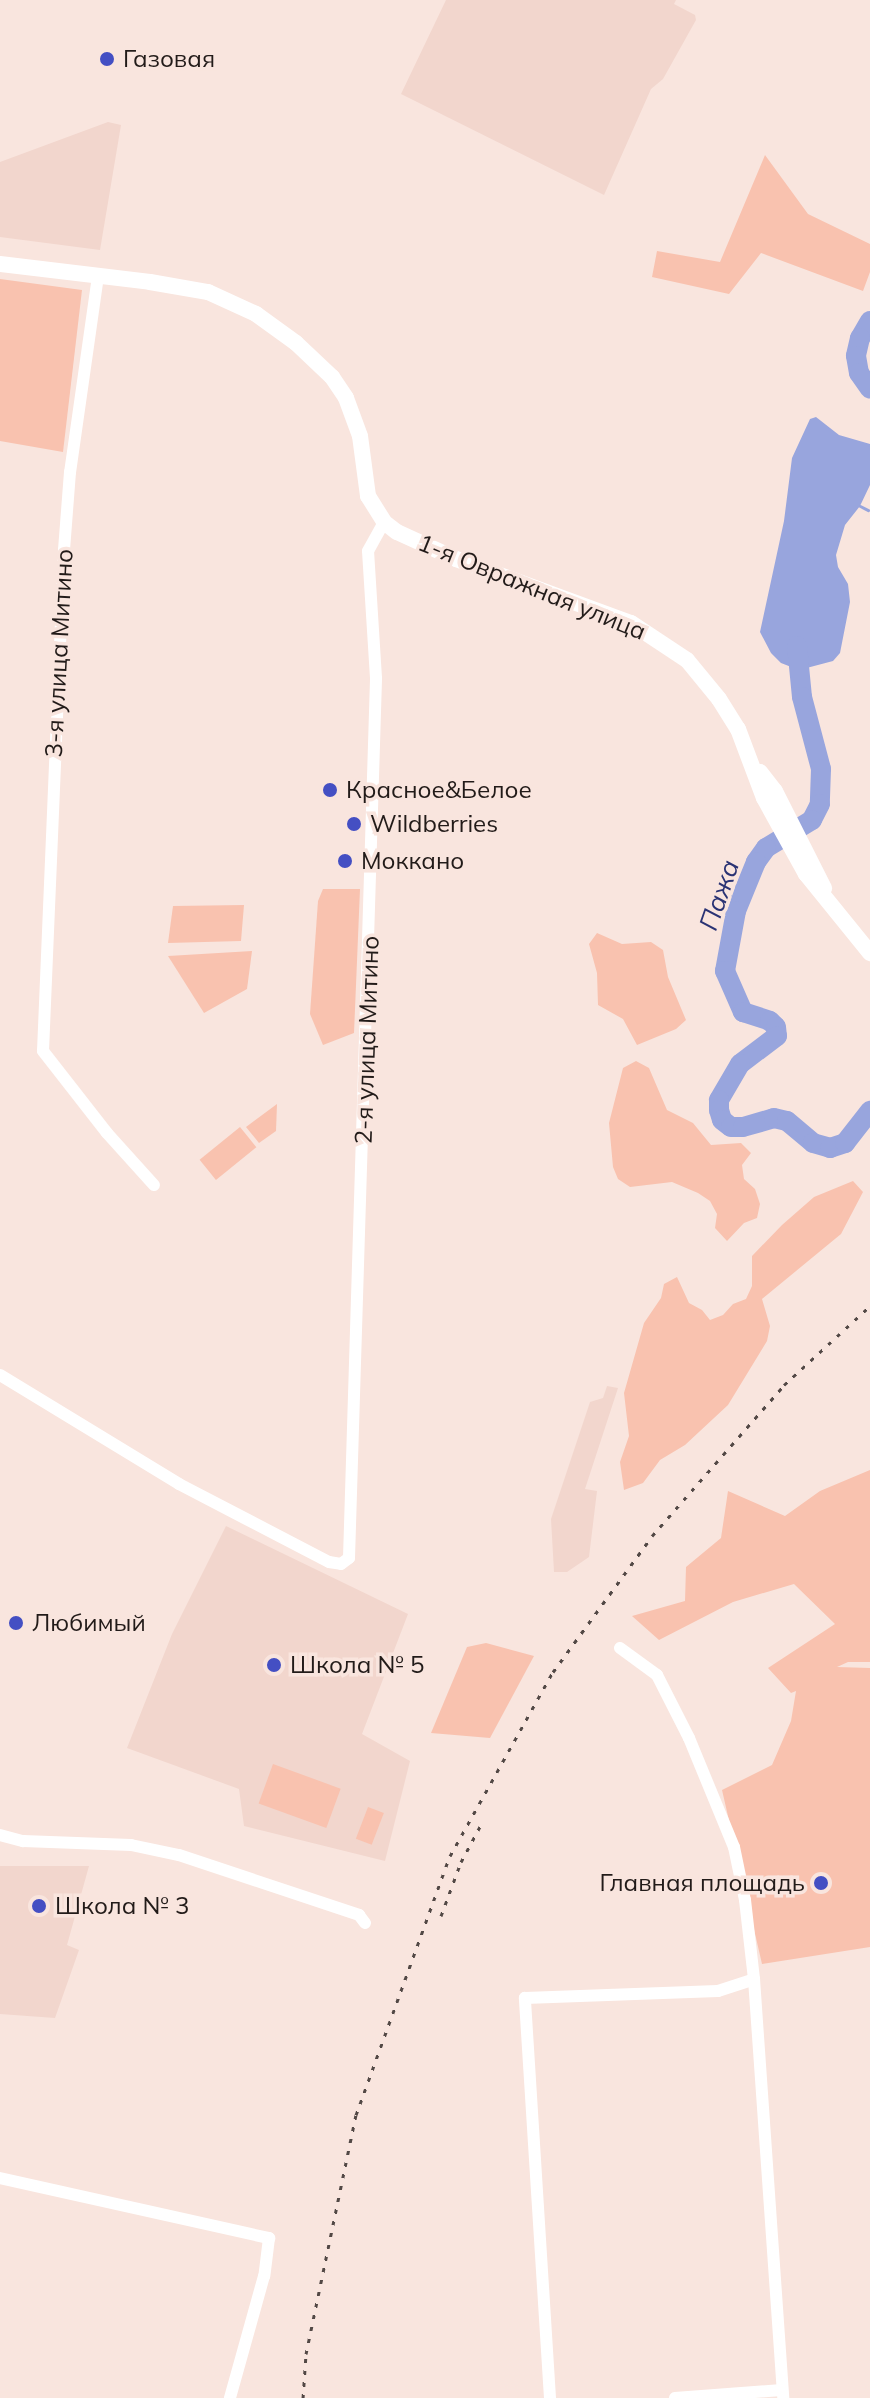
<!DOCTYPE html>
<meta charset="utf-8">
<style>
body{margin:0}
#map{position:relative;width:870px;height:2398px;overflow:hidden;background:#f9e5de;font-family:Mulish,sans-serif}
div>[style]{position:absolute}
.built>*{inset:0;background:#f2d6cd}
.green>*{inset:0;background:#f9c2af;transform-origin:0 0}
.water>*{inset:0;background:#98a5dd}
.stream>*{height:3px;margin:-1.5px;padding:0 1.5px;transform-origin:1.5px;border-radius:1.5px;background:#98a5dd}
.river>*{height:20px;margin:-10px;padding:0 10px;transform-origin:10px;border-radius:10px;background:#98a5dd}
.minor>*{height:12px;margin:-6px;padding:0 6px;transform-origin:6px;border-radius:6px;background:#fff}
.tertiary>*{height:16px;margin:-8px;padding:0 8px;transform-origin:8px;border-radius:8px;background:#fff}
.rail>*{height:3px;margin-top:-1.5px;transform-origin:0;background:repeating-linear-gradient(90deg,#524845 0 4px,transparent 0 12px)}
.dots>*{width:22px;height:22px;translate:-50% -50%;box-sizing:border-box;border:4px solid #f9e5de;border-radius:50%}
span{translate:-50% -50%;white-space:nowrap;text-align:center;line-height:1.15;-webkit-text-stroke:7px #f9e5de;paint-order:stroke}
.poi-label{font-size:24px;color:#221b19}
.left{translate:0 -50%;text-align:left}
.right{translate:-100% -50%;text-align:right}
.street-label{font-size:24px;color:#221b19}
.water-label{font-size:26px;color:#2a3374;font-style:italic}
</style>
<div id="map">
<div class="built">
<i style="clip-path:polygon(446px 0,676px 0,674px 4px,695px 15px,696px 20px,663px 79px,651px 89px,604px 195px,401px 94px)"></i>
<i style="clip-path:polygon(108px 122px,121px 125px,100px 250px,0 237px,0 162px)"></i>
<i style="clip-path:polygon(607px 1386px,618px 1388px,585px 1489px,597px 1491px,589px 1557px,567px 1572px,554px 1572px,551px 1519px,590px 1402px,603px 1398px)"></i>
<i style="clip-path:polygon(226px 1526px,408px 1614px,362px 1734px,410px 1761px,385px 1861px,244px 1826px,239px 1789px,127px 1748px,172px 1634px)"></i>
<i style="clip-path:polygon(0 1866px,89px 1866px,67px 1945px,79px 1950px,55px 2018px,0 2014px)"></i>
</div>
<div class="green">
<i style="clip-path:polygon(765px 155px,808px 214px,870px 244px,870px 272px,863px 291px,761px 253px,729px 294px,652px 277px,657px 251px,720px 262px)"></i>
<i style="clip-path:polygon(0 279px,82px 290px,63px 452px,0 441px)"></i>
<i style="clip-path:polygon(323px 889px,360px 889px,354px 1033px,323px 1045px,310px 1014px,318px 901px)"></i>
<i style="clip-path:polygon(244px 905px,241px 941px,168px 943px,173px 906px)"></i>
<i style="clip-path:polygon(597px 933px,622px 944px,651px 942px,663px 950px,668px 977px,686px 1020px,676px 1029px,637px 1045px,623px 1019px,598px 1005px,597px 973px,589px 944px)"></i>
<i style="clip-path:polygon(252px 951px,247px 989px,204px 1013px,168px 956px)"></i>
<i style="clip-path:polygon(636px 1061px,649px 1068px,667px 1110px,693px 1123px,711px 1145px,741px 1143px,751px 1153px,742px 1165px,744px 1179px,755px 1189px,760px 1204px,757px 1218px,744px 1223px,727px 1241px,715px 1228px,717px 1214px,710px 1201px,698px 1193px,672px 1182px,630px 1187px,618px 1179px,613px 1167px,609px 1123px,623px 1068px)"></i>
<i style="clip-path:polygon(277px 1104px,276px 1131px,259px 1143px,246px 1127px)"></i>
<i style="left:240px;top:1127px;width:26px;height:52px;rotate:51deg"></i>
<i style="clip-path:polygon(853px 1181px,863px 1192px,841px 1234px,762px 1299px,770px 1326px,767px 1341px,728px 1405px,685px 1445px,660px 1460px,643px 1483px,624px 1490px,620px 1462px,629px 1436px,624px 1393px,644px 1323px,661px 1298px,664px 1284px,677px 1277px,689px 1303px,702px 1310px,710px 1320px,723px 1315px,733px 1304px,746px 1299px,752px 1286px,752px 1256px,782px 1225px,814px 1197px)"></i>
<i style="clip-path:polygon(870px 1470px,870px 1662px,848px 1662px,837px 1667px,870px 1668px,870px 1947px,762px 1964px,722px 1790px,772px 1765px,791px 1721px,796px 1691px,791px 1693px,768px 1668px,835px 1624px,794px 1584px,733px 1602px,659px 1640px,632px 1616px,685px 1601px,686px 1567px,721px 1538px,728px 1491px,785px 1516px,820px 1491px)"></i>
<i style="clip-path:polygon(486px 1643px,534px 1656px,490px 1738px,431px 1733px,467px 1647px)"></i>
<i style="left:273px;top:1764px;width:72px;height:42px;rotate:20deg"></i>
<i style="left:368px;top:1807px;width:17px;height:34px;rotate:21deg"></i>
</div>
<div class="water">
<i style="clip-path:polygon(816px 417px,839px 435px,870px 444px,870px 485px,860px 506px,845px 525px,836px 555px,838px 567px,848px 584px,850px 602px,840px 653px,833px 661px,799px 670px,781px 663px,771px 653px,760px 632px,784px 521px,792px 458px,810px 419px)"></i>
</div>
<div class="stream">
<i style="left:860px;top:506px;width:9px;rotate:27deg"></i>
</div>
<div class="river">
<i style="left:870px;top:321px;width:20px;rotate:120deg"></i>
<i style="left:860px;top:338px;width:18px;rotate:103deg"></i>
<i style="left:856px;top:356px;width:17px;rotate:80deg"></i>
<i style="left:859px;top:373px;width:19px;rotate:55deg"></i>
<i style="left:797px;top:646px;width:51px;rotate:84.4deg"></i>
<i style="left:802px;top:697px;width:74px;rotate:75.2deg"></i>
<i style="left:821px;top:769px;width:35px;rotate:92deg"></i>
<i style="left:820px;top:804px;width:18px;rotate:117deg"></i>
<i style="left:812px;top:820px;width:54px;rotate:148.7deg"></i>
<i style="left:766px;top:848px;width:17px;rotate:126deg"></i>
<i style="left:756px;top:862px;width:53px;rotate:112.2deg"></i>
<i style="left:736px;top:911px;width:61px;rotate:100.4deg"></i>
<i style="left:725px;top:971px;width:45px;rotate:66.3deg"></i>
<i style="left:743px;top:1012px;width:28px;rotate:18deg"></i>
<i style="left:770px;top:1021px;width:8px;rotate:45deg"></i>
<i style="left:776px;top:1027px;width:9px;rotate:84deg"></i>
<i style="left:777px;top:1036px;width:46px;rotate:142.9deg"></i>
<i style="left:740px;top:1064px;width:42px;rotate:120.3deg"></i>
<i style="left:719px;top:1100px;width:10px;rotate:90deg"></i>
<i style="left:719px;top:1110px;width:10px;rotate:73deg"></i>
<i style="left:722px;top:1120px;width:11px;rotate:38deg"></i>
<i style="left:731px;top:1127px;width:12px"></i>
<i style="left:743px;top:1127px;width:32px;rotate:-16deg"></i>
<i style="left:774px;top:1118px;width:13px;rotate:13deg"></i>
<i style="left:787px;top:1121px;width:34px;rotate:40deg"></i>
<i style="left:813px;top:1143px;width:18px;rotate:16deg"></i>
<i style="left:830px;top:1148px;width:16px;rotate:-18deg"></i>
<i style="left:845px;top:1143px;width:41px;rotate:-52deg"></i>
</div>
<div class="minor">
<i style="left:98px;top:276px;width:198px;rotate:98.1deg"></i>
<i style="left:70px;top:472px;width:78px;rotate:94.4deg"></i>
<i style="left:64px;top:550px;width:501px;rotate:92.4deg"></i>
<i style="left:43px;top:1051px;width:104px;rotate:52deg"></i>
<i style="left:107px;top:1133px;width:70px;rotate:47.9deg"></i>
<i style="left:0;top:1375px;width:210px;rotate:31.3deg"></i>
<i style="left:179px;top:1484px;width:169px;rotate:27.5deg"></i>
<i style="left:329px;top:1562px;width:12px;rotate:9deg"></i>
<i style="left:341px;top:1564px;width:10px;rotate:-37deg"></i>
<i style="left:349px;top:1558px;width:880px;rotate:-88.24deg"></i>
<i style="left:376px;top:678px;width:127px;rotate:-93.6deg"></i>
<i style="left:368px;top:551px;width:33px;rotate:-61deg"></i>
<i style="left:620px;top:1648px;width:46px;rotate:36.1deg"></i>
<i style="left:657px;top:1675px;width:71px;rotate:63.1deg"></i>
<i style="left:689px;top:1738px;width:118px;rotate:67.6deg"></i>
<i style="left:734px;top:1847px;width:54px;rotate:78.3deg"></i>
<i style="left:745px;top:1900px;width:80px;rotate:83.5deg"></i>
<i style="left:754px;top:1979px;width:420px;rotate:86deg"></i>
<i style="left:0;top:1835px;width:24px;rotate:15deg"></i>
<i style="left:23px;top:1841px;width:108px;rotate:2.1deg"></i>
<i style="left:131px;top:1845px;width:49px;rotate:11.8deg"></i>
<i style="left:179px;top:1855px;width:190px;rotate:18.4deg"></i>
<i style="left:359px;top:1915px;width:10px;rotate:53deg"></i>
<i style="left:0;top:2178px;width:276px;rotate:12.6deg"></i>
<i style="left:269px;top:2238px;width:38px;rotate:97deg"></i>
<i style="left:264px;top:2276px;width:127px;rotate:105.6deg"></i>
<i style="left:550px;top:2398px;width:401px;rotate:-93.6deg"></i>
<i style="left:525px;top:1998px;width:193px;rotate:-2.1deg"></i>
<i style="left:718px;top:1991px;width:38px;rotate:-18deg"></i>
<i style="left:675px;top:2398px;width:107px;rotate:-4.3deg"></i>
</div>
<div class="tertiary">
<i style="left:0;top:264px;width:151px;rotate:6.8deg"></i>
<i style="left:150px;top:282px;width:59px;rotate:9.8deg"></i>
<i style="left:208px;top:292px;width:53px;rotate:24.6deg"></i>
<i style="left:256px;top:314px;width:49px;rotate:35.9deg"></i>
<i style="left:296px;top:343px;width:50px;rotate:43.4deg"></i>
<i style="left:332px;top:377px;width:25px;rotate:56deg"></i>
<i style="left:346px;top:398px;width:40px;rotate:69.8deg"></i>
<i style="left:360px;top:436px;width:61px;rotate:82.4deg"></i>
<i style="left:368px;top:496px;width:31px;rotate:58deg"></i>
<i style="left:384px;top:522px;width:16px;rotate:38deg"></i>
<i style="left:397px;top:532px;width:65px;rotate:24.6deg"></i>
<i style="left:456px;top:559px;width:186px;rotate:20.1deg"></i>
<i style="left:631px;top:623px;width:67px;rotate:33.5deg"></i>
<i style="left:687px;top:660px;width:50px;rotate:50.6deg"></i>
<i style="left:719px;top:699px;width:36px;rotate:58deg"></i>
<i style="left:738px;top:729px;width:74px;rotate:69.4deg"></i>
<i style="left:764px;top:798px;width:87px;rotate:61.1deg"></i>
<i style="left:806px;top:874px;width:102px;rotate:51deg"></i>
<i style="left:760px;top:772px;width:24px;rotate:52deg"></i>
<i style="left:775px;top:791px;width:109px;rotate:63.2deg"></i>
</div>
<div class="rail">
<i style="left:441px;top:1916px;width:58px;rotate:-69.7deg"></i>
<i style="left:461px;top:1862px;width:47px;rotate:-61.8deg"></i>
<i style="left:303px;top:2398px;width:44px;rotate:-86.1deg"></i>
<i style="left:306px;top:2354px;width:244px;rotate:-78.2deg"></i>
<i style="left:356px;top:2115px;width:276px;rotate:-70.1deg"></i>
<i style="left:450px;top:1856px;width:211px;rotate:-60.8deg"></i>
<i style="left:553px;top:1672px;width:168px;rotate:-53.9deg"></i>
<i style="left:652px;top:1536px;width:201px;rotate:-48.8deg"></i>
<i style="left:784px;top:1385px;width:117px;rotate:-42.6deg"></i>
</div>
<div class="dots">
<i style="left:107px;top:59px;background:#444fc3"></i>
<i style="left:330px;top:790px;background:#444fc3"></i>
<i style="left:354px;top:824px;background:#444fc3"></i>
<i style="left:345px;top:861px;background:#444fc3"></i>
<i style="left:16px;top:1623px;background:#444fc3"></i>
<i style="left:274px;top:1665px;background:#444fc3"></i>
<i style="left:821px;top:1883px;background:#444fc3"></i>
<i style="left:39px;top:1906px;background:#444fc3"></i>
</div>
<div class="poi-label">
<span class="left" style="left:123px;top:59px">Газовая</span>
<span class="left" style="left:346px;top:790px">Красное&amp;Белое</span>
<span class="left" style="left:370px;top:824px">Wildberries</span>
<span class="left" style="left:361px;top:861px">Моккано</span>
<span class="left" style="left:32px;top:1623px">Любимый</span>
<span class="left" style="left:290px;top:1665px">Школа № 5</span>
<span class="right" style="left:805px;top:1883px">Главная площадь</span>
<span class="left" style="left:55px;top:1906px">Школа № 3</span>
</div>
<div class="street-label">
<span style="left:532px;top:587px;rotate:22deg">1-я Овражная улица</span>
<span style="left:59px;top:653px;rotate:-87deg">3-я улица Митино</span>
<span style="left:367px;top:1040px;rotate:-88deg">2-я улица Митино</span>
</div>
<div class="water-label">
<span style="left:719px;top:895px;rotate:-71deg">Пажа</span>
</div>
</div>
